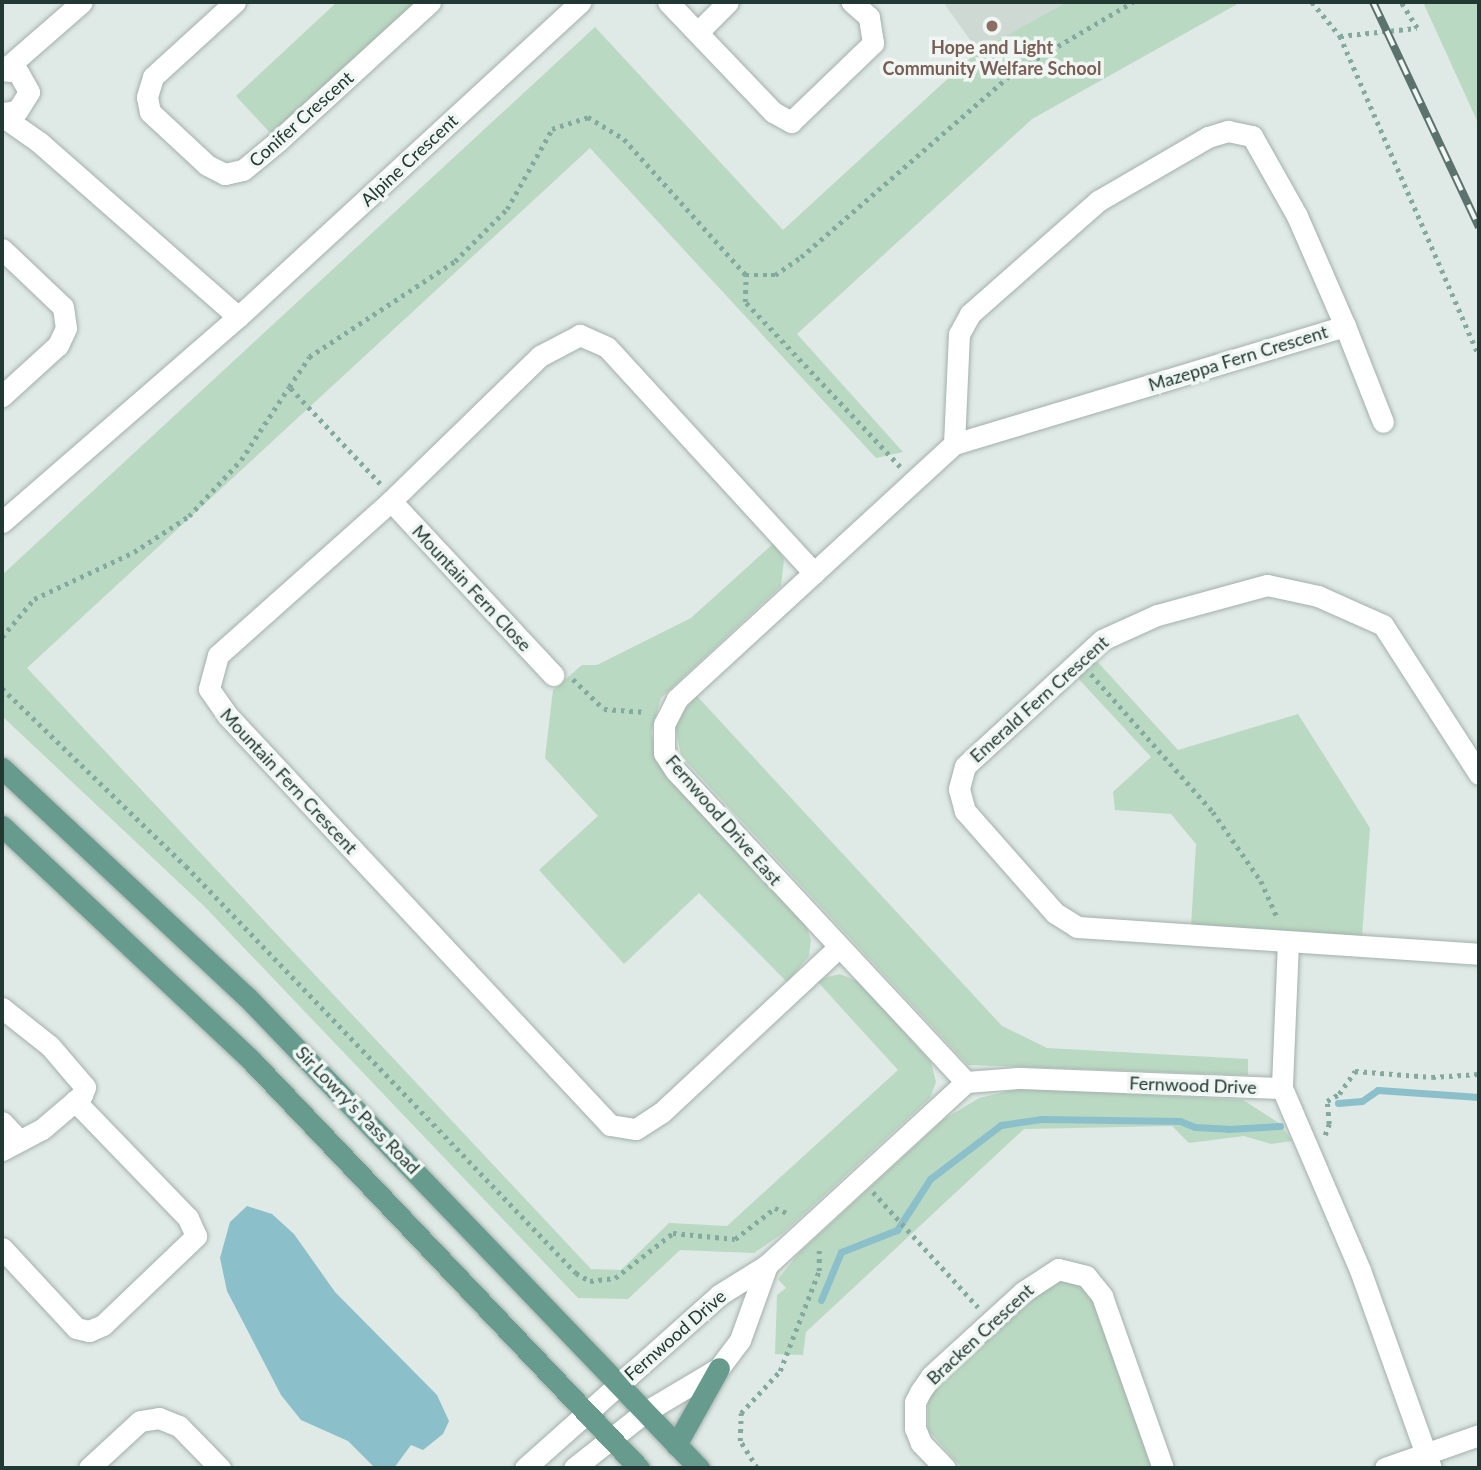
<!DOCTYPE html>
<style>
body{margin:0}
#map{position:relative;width:1481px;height:1470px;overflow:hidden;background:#dfe9e5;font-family:Lato,sans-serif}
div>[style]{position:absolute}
.built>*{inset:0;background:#ced9d4}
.green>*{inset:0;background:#bad9c2}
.water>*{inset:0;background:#8bc0ca}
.stream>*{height:7px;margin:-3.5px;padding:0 3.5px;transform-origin:3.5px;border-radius:3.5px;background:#8bc0ca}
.path>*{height:4.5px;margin-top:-2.25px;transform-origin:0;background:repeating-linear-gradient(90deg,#82aa9e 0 3.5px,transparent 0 8.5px)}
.roads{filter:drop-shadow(0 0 2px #a3b0ac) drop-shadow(0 0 2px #a3b0ac)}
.minor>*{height:21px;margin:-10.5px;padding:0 10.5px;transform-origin:10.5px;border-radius:10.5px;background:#fff}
.major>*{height:21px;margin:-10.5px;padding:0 10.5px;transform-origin:10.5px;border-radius:10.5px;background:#679b8e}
.rail>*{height:8px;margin-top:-4px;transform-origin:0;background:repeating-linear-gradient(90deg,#eff6f3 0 16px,#5c736d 0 32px);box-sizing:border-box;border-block:2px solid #5c736d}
.dots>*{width:19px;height:19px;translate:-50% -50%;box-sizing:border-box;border:4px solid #eff6f3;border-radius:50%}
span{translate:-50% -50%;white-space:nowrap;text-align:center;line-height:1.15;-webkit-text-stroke:7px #eff6f3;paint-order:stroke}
.education-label{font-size:18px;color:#785e54;font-weight:700}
.street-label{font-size:18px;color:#223832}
.frame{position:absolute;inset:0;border:4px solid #223832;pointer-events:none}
</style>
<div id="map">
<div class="built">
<i style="clip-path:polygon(943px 2px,1067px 2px,978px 51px)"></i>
</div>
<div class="green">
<i style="clip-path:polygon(337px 2px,416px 2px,272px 135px,236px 96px)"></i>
<i style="clip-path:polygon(1067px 2px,1241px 2px,1032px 119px,797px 334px,903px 452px,876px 458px,590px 148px,27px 668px,591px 1269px,621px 1270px,669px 1223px,727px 1226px,898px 1070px,816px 980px,840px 974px,859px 982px,931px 1062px,936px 1082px,930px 1098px,782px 1234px,754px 1253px,680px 1250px,628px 1299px,578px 1298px,205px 907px,2px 716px,2px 575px,595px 27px,783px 230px,978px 51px)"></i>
<i style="clip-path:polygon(1423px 2px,1479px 2px,1479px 125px)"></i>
<i style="clip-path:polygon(774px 543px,784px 559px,781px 586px,661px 698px,651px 733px,662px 767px,806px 925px,811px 940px,809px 956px,787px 982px,699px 893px,624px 964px,539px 870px,598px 816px,545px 758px,553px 690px,582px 665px,597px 665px,691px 618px)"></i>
<i style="clip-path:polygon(1094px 658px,1178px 750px,1298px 714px,1370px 828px,1362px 936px,1191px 927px,1196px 844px,1171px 814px,1115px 810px,1113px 792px,1151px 757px,1075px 675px)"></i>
<i style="clip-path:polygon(696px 695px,1002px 1026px,1047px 1048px,1248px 1059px,1248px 1075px,968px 1065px,681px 756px,675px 723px)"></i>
<i style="clip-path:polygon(1022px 1088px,1243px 1100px,1279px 1123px,1292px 1141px,1271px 1144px,1244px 1136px,1189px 1143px,1172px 1126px,1024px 1129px,806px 1332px,803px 1355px,775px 1354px,777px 1295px,786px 1288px,778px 1279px,800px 1252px,943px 1120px,979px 1098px)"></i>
<i style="clip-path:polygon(1064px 1279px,1089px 1290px,1154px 1468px,962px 1468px,928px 1430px,928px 1396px,1047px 1283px)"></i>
</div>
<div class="water">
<i style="clip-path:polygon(247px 1206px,272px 1214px,294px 1234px,335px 1292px,437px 1395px,449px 1421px,443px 1434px,423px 1450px,411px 1445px,394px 1468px,375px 1468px,348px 1441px,301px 1420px,281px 1395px,227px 1291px,220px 1258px,230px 1222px)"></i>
</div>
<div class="stream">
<i style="left:1338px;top:1103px;width:24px;rotate:-5deg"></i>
<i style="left:1362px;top:1101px;width:19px;rotate:-35deg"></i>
<i style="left:1378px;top:1090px;width:101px;rotate:4deg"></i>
<i style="left:821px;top:1300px;width:52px;rotate:-67.4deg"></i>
<i style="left:841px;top:1252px;width:60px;rotate:-21.4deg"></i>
<i style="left:897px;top:1230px;width:61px;rotate:-57.1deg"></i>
<i style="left:930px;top:1179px;width:89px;rotate:-37.3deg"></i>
<i style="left:1001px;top:1125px;width:40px;rotate:-8.5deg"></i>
<i style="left:1041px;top:1119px;width:139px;rotate:0.8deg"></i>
<i style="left:1180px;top:1121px;width:16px;rotate:22deg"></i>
<i style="left:1195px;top:1127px;width:33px;rotate:3deg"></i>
<i style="left:1228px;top:1129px;width:52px;rotate:-3.3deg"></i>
</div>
<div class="path">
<i style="left:1312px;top:2px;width:44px;rotate:50.5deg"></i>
<i style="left:1340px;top:36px;width:348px;rotate:66.5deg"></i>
<i style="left:1340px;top:36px;width:77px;rotate:-5.9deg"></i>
<i style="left:1417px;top:28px;width:31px;rotate:-122deg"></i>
<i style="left:900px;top:467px;width:226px;rotate:-133.2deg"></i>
<i style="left:745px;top:302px;width:27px;rotate:-88deg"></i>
<i style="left:746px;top:275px;width:29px"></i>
<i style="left:775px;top:275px;width:32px;rotate:-35deg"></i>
<i style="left:801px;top:257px;width:282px;rotate:-41deg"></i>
<i style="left:1014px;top:72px;width:138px;rotate:-30.5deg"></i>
<i style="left:380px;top:484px;width:133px;rotate:-133.2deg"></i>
<i style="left:289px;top:387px;width:36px;rotate:-56deg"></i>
<i style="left:309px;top:357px;width:175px;rotate:-33.3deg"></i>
<i style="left:455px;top:261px;width:74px;rotate:-45deg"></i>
<i style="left:507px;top:209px;width:92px;rotate:-60.6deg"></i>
<i style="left:552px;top:129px;width:38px;rotate:-18deg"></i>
<i style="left:588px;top:117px;width:42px;rotate:31.4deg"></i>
<i style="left:624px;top:139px;width:183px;rotate:48.1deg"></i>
<i style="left:2px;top:637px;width:50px;rotate:-49.9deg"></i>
<i style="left:34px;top:599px;width:110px;rotate:-25.2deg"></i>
<i style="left:134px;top:552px;width:66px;rotate:-33.2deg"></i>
<i style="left:189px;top:516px;width:76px;rotate:-47.1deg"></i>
<i style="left:241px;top:460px;width:87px;rotate:-56.7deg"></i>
<i style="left:1091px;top:674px;width:184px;rotate:48.5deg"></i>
<i style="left:1213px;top:812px;width:84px;rotate:55.2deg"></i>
<i style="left:1261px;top:881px;width:42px;rotate:65.9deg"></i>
<i style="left:573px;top:679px;width:43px;rotate:44.1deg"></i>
<i style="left:604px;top:709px;width:42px;rotate:4.1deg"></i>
<i style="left:2px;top:688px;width:256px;rotate:44.1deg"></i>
<i style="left:186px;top:866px;width:564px;rotate:46.22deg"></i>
<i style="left:576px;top:1273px;width:16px;rotate:30deg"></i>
<i style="left:590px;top:1281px;width:25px;rotate:-7deg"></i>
<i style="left:615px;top:1278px;width:73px;rotate:-37.8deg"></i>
<i style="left:673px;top:1233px;width:62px;rotate:5.5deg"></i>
<i style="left:735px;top:1239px;width:51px;rotate:-37.8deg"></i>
<i style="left:775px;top:1208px;width:16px;rotate:22deg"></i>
<i style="left:1325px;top:1135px;width:12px;rotate:-70deg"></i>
<i style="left:1329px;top:1124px;width:23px;rotate:-95deg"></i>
<i style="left:1327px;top:1101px;width:14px;rotate:-30deg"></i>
<i style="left:1339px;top:1094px;width:28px;rotate:-55deg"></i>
<i style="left:1355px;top:1071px;width:77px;rotate:4.5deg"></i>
<i style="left:1432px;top:1077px;width:47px;rotate:-3.7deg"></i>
<i style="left:873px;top:1192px;width:156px;rotate:47.6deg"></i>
<i style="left:757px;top:1468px;width:32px;rotate:-122deg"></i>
<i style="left:740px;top:1441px;width:28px;rotate:-88deg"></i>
<i style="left:741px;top:1413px;width:57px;rotate:-47.1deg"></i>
<i style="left:780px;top:1371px;width:107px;rotate:-68.7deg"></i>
<i style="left:819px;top:1271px;width:25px;rotate:-90deg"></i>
</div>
<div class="roads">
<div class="minor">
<i style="left:235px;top:2px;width:111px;rotate:137.6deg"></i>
<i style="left:153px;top:77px;width:21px;rotate:107deg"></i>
<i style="left:147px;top:97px;width:15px;rotate:79deg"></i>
<i style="left:150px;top:112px;width:78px;rotate:42.9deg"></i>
<i style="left:207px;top:165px;width:20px;rotate:27deg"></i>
<i style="left:225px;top:174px;width:18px;rotate:-13deg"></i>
<i style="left:243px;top:170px;width:45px;rotate:-39.6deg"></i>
<i style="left:278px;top:141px;width:206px;rotate:-42.4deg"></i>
<i style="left:668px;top:2px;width:152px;rotate:46.3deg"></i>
<i style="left:773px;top:112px;width:21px;rotate:29deg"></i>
<i style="left:791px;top:122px;width:114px;rotate:-43.9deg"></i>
<i style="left:873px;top:43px;width:26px;rotate:-99deg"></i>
<i style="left:869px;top:17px;width:23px;rotate:-139deg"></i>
<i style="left:698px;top:32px;width:42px;rotate:-45deg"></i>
<i style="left:2px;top:70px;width:16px;rotate:7deg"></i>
<i style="left:18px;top:72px;width:23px;rotate:61deg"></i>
<i style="left:29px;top:92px;width:22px;rotate:122deg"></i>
<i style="left:17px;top:111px;width:15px;rotate:172deg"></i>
<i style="left:4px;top:70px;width:103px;rotate:-41.1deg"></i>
<i style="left:2px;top:116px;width:45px;rotate:35.1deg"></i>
<i style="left:39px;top:142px;width:265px;rotate:41.3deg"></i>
<i style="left:2px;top:249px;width:84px;rotate:43.6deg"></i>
<i style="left:63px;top:307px;width:21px;rotate:82deg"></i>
<i style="left:66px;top:328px;width:19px;rotate:115deg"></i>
<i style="left:58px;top:345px;width:76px;rotate:137.7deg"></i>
<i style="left:1345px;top:326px;width:103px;rotate:68.4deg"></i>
<i style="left:954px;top:444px;width:110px;rotate:-87.4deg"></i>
<i style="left:959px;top:334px;width:23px;rotate:-61deg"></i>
<i style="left:970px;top:314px;width:171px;rotate:-41.4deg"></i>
<i style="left:1098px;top:201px;width:127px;rotate:-30.2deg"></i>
<i style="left:1208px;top:137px;width:21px;rotate:-17deg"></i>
<i style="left:1228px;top:131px;width:25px;rotate:12deg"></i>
<i style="left:1252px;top:136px;width:92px;rotate:60.6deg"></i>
<i style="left:1297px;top:216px;width:120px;rotate:66.4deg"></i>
<i style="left:1345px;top:326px;width:408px;rotate:163.2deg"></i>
<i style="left:954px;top:444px;width:377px;rotate:137.4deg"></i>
<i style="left:677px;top:699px;width:28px;rotate:117deg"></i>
<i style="left:664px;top:724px;width:29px;rotate:90deg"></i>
<i style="left:664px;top:753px;width:20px;rotate:57deg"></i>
<i style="left:675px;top:770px;width:427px;rotate:47deg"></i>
<i style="left:391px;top:501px;width:238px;rotate:47deg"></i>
<i style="left:2px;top:522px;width:313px;rotate:-41deg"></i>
<i style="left:238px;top:317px;width:465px;rotate:-42.6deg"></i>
<i style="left:814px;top:573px;width:306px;rotate:-132.5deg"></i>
<i style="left:607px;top:347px;width:30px;rotate:-156deg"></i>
<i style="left:580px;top:335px;width:45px;rotate:152.3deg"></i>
<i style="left:540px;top:356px;width:208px;rotate:135.8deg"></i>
<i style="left:391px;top:501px;width:232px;rotate:138.3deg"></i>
<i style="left:218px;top:655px;width:35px;rotate:105deg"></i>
<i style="left:209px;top:689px;width:32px;rotate:55deg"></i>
<i style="left:227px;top:715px;width:561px;rotate:46.95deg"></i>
<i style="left:610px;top:1125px;width:26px;rotate:9deg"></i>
<i style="left:636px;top:1129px;width:30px;rotate:-33deg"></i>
<i style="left:661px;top:1113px;width:243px;rotate:-43deg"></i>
<i style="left:1479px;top:774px;width:177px;rotate:-122.8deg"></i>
<i style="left:1383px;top:625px;width:71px;rotate:-156deg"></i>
<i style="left:1318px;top:596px;width:52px;rotate:-167.8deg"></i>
<i style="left:1267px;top:585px;width:114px;rotate:164.7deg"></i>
<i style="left:1157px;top:615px;width:60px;rotate:155.6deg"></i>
<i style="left:1102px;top:640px;width:186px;rotate:137.4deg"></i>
<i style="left:965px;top:766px;width:24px;rotate:105deg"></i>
<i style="left:959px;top:789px;width:23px;rotate:75deg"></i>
<i style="left:965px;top:811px;width:136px;rotate:48.6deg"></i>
<i style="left:1055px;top:913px;width:26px;rotate:32deg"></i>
<i style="left:1077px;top:927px;width:403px;rotate:3.8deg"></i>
<i style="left:1288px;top:942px;width:146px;rotate:92.4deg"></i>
<i style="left:1282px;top:1088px;width:198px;rotate:66.8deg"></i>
<i style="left:1360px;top:1270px;width:210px;rotate:70.3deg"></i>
<i style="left:2px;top:1008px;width:61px;rotate:38.4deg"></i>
<i style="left:50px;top:1046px;width:54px;rotate:49.5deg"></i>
<i style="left:85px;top:1087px;width:9px;rotate:111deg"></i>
<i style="left:82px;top:1095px;width:52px;rotate:139.6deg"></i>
<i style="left:42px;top:1129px;width:45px;rotate:152.3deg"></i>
<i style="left:2px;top:1122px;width:25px;rotate:47deg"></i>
<i style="left:2px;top:1248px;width:109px;rotate:47.2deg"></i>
<i style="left:76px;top:1328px;width:13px;rotate:13deg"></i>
<i style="left:89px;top:1331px;width:15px;rotate:-23deg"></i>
<i style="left:103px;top:1325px;width:129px;rotate:-43.7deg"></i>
<i style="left:196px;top:1236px;width:20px;rotate:-114deg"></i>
<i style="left:188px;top:1218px;width:163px;rotate:-134deg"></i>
<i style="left:89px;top:1468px;width:69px;rotate:-42.7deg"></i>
<i style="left:140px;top:1421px;width:19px;rotate:-9deg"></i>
<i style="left:159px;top:1418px;width:22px;rotate:22deg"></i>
<i style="left:179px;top:1426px;width:59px;rotate:45.7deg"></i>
<i style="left:525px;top:1468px;width:260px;rotate:-41.7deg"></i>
<i style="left:719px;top:1295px;width:57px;rotate:-32deg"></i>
<i style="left:767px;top:1265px;width:270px;rotate:-42.6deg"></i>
<i style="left:966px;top:1082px;width:52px;rotate:-4.4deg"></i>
<i style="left:1018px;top:1078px;width:264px;rotate:2.2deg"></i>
<i style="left:574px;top:1468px;width:90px;rotate:-38.3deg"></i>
<i style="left:645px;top:1412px;width:86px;rotate:-30.7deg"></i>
<i style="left:719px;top:1368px;width:35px;rotate:-53deg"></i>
<i style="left:740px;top:1340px;width:80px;rotate:-70.2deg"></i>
<i style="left:945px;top:1468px;width:35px;rotate:-134deg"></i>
<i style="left:921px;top:1443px;width:16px;rotate:-112deg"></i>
<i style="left:915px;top:1428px;width:26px;rotate:-90deg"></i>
<i style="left:915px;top:1402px;width:11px;rotate:-63deg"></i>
<i style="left:920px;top:1392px;width:19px;rotate:-55deg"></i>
<i style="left:931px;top:1376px;width:125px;rotate:-42.4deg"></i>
<i style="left:1023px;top:1292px;width:42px;rotate:-33.3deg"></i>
<i style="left:1058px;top:1269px;width:29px;rotate:14deg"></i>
<i style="left:1086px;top:1276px;width:26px;rotate:51deg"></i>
<i style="left:1102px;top:1296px;width:182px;rotate:70.5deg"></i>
<i style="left:1385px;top:1468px;width:100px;rotate:-19.3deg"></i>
</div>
<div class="major">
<i style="left:2px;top:768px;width:335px;rotate:43.1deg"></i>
<i style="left:247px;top:997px;width:653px;rotate:46.18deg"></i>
<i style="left:2px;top:826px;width:342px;rotate:43.2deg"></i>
<i style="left:251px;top:1060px;width:563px;rotate:46.44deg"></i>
<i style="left:676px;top:1445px;width:88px;rotate:-60.8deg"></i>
</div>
</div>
<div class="rail">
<i style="left:1373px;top:2px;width:249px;rotate:64.8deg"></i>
</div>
<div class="dots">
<i style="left:992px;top:26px;background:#8d6e63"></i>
</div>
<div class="education-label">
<span style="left:992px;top:58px">Hope and Light<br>Community Welfare School</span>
</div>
<div class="street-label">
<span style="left:301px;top:119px;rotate:-42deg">Conifer Crescent</span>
<span style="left:409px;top:160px;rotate:-43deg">Alpine Crescent</span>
<span style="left:1238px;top:358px;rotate:-17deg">Mazeppa Fern Crescent</span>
<span style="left:472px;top:588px;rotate:47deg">Mountain Fern Close</span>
<span style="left:1039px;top:699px;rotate:-42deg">Emerald Fern Crescent</span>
<span style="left:289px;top:781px;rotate:47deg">Mountain Fern Crescent</span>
<span style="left:724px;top:820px;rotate:49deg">Fernwood Drive East</span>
<span style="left:1193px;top:1085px;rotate:2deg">Fernwood Drive</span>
<span style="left:358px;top:1110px;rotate:46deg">Sir Lowry's Pass Road</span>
<span style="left:980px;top:1334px;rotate:-43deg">Bracken Crescent</span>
<span style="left:675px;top:1335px;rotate:-41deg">Fernwood Drive</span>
</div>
<div class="frame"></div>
</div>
